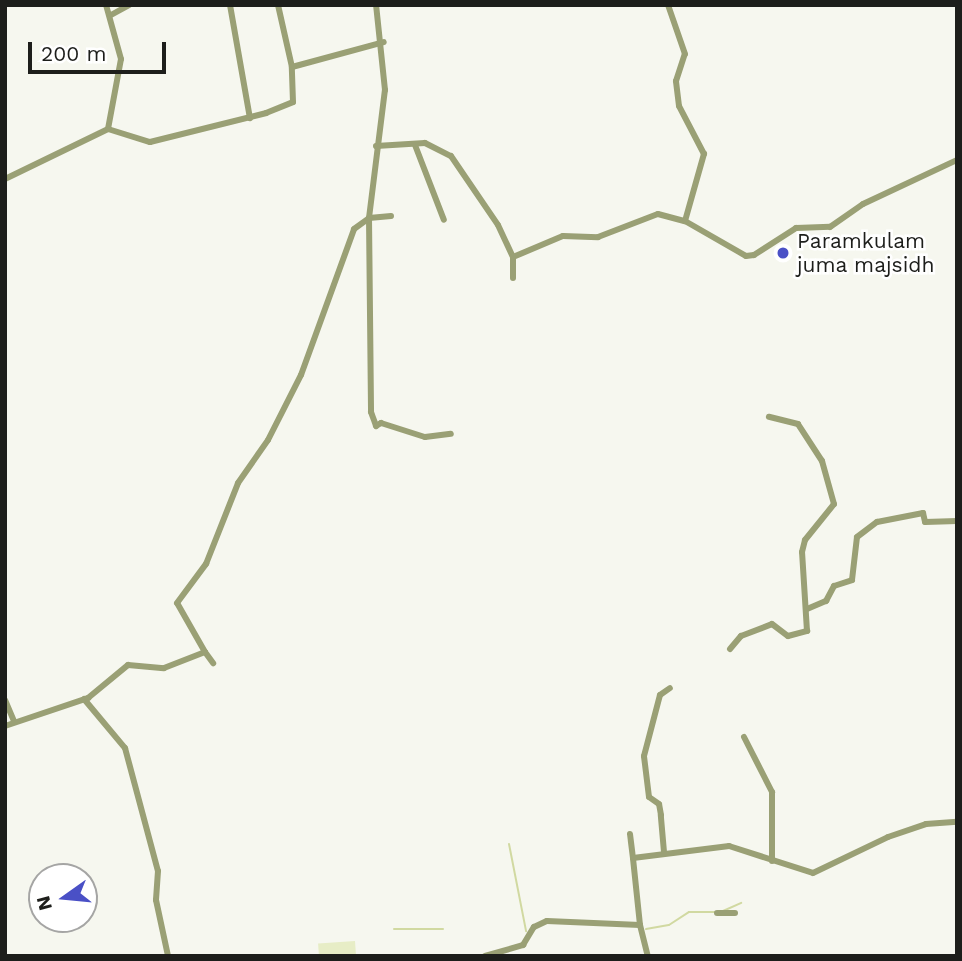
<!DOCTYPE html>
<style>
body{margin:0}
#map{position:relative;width:962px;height:961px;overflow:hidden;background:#f6f7ef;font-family:"Work Sans",sans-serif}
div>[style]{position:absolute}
.green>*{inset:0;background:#e7edc6;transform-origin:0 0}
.stream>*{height:2px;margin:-1px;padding:0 1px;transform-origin:1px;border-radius:1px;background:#d1d9a1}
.minor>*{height:6px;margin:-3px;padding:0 3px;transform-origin:3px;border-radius:3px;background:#9aa075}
.dots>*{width:19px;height:19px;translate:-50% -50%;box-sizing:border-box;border:4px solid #fff;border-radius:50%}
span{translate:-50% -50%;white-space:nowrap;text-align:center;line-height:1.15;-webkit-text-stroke:5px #fff;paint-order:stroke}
.poi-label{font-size:21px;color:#1d1e1b}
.left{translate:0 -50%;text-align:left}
.frame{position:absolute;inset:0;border:7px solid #1d1e1b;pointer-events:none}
.north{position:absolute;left:28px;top:863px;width:70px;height:70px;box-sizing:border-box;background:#fff;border:2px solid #a5a5a4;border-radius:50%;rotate:255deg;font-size:19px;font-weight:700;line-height:28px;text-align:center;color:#1d1e1b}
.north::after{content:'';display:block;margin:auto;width:24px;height:32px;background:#4a50c6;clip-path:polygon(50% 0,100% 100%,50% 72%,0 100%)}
.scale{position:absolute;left:28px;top:42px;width:138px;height:32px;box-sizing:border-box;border:4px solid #1d1e1b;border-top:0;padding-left:9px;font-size:21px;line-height:24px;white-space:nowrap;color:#1d1e1b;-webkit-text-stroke:5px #fff;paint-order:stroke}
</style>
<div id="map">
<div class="green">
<i style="left:355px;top:941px;width:15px;height:37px;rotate:86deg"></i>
</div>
<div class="stream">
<i style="left:509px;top:844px;width:89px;rotate:78.9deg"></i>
<i style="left:723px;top:911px;width:20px;rotate:-24deg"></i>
<i style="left:394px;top:929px;width:49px"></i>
<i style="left:646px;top:929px;width:23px;rotate:-10deg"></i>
<i style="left:669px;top:925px;width:24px;rotate:-33deg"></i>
<i style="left:689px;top:912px;width:26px"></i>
<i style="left:18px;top:956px;width:7px;rotate:-8deg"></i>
</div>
<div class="minor">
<i style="left:230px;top:5px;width:115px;rotate:80deg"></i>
<i style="left:278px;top:5px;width:64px;rotate:77.3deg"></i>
<i style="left:111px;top:15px;width:21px;rotate:-29deg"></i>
<i style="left:108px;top:129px;width:44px;rotate:17.2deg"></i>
<i style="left:150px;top:142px;width:120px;rotate:-14deg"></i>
<i style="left:266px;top:113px;width:29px;rotate:-22deg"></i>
<i style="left:293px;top:102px;width:35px;rotate:-92deg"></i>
<i style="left:292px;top:67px;width:95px;rotate:-15.2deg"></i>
<i style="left:415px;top:145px;width:80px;rotate:68.9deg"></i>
<i style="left:376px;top:146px;width:49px;rotate:-3.5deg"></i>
<i style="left:425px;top:143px;width:29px;rotate:27deg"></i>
<i style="left:451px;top:156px;width:83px;rotate:55.7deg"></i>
<i style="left:498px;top:225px;width:35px;rotate:65deg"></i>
<i style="left:513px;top:257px;width:21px;rotate:90deg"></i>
<i style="left:5px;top:179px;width:114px;rotate:-25.9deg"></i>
<i style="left:108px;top:129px;width:71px;rotate:-79.5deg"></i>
<i style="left:121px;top:59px;width:56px;rotate:-105.5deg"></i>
<i style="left:391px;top:216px;width:22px;rotate:175deg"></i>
<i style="left:369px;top:218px;width:194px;rotate:89.4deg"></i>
<i style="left:371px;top:412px;width:15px;rotate:70deg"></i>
<i style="left:376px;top:426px;width:6px;rotate:-31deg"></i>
<i style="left:381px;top:423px;width:46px;rotate:17.7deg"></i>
<i style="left:425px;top:437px;width:26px;rotate:-7deg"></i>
<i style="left:685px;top:221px;width:70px;rotate:29.8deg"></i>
<i style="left:746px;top:256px;width:8px;rotate:-7deg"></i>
<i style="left:754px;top:255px;width:50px;rotate:-32.7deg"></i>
<i style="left:796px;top:228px;width:34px;rotate:-2deg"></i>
<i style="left:830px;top:227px;width:40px;rotate:-34.9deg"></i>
<i style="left:863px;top:204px;width:104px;rotate:-25.1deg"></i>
<i style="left:513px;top:257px;width:54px;rotate:-22.8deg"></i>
<i style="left:563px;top:236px;width:35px;rotate:2deg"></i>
<i style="left:598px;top:237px;width:64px;rotate:-21deg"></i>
<i style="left:658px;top:214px;width:28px;rotate:15deg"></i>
<i style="left:685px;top:221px;width:70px;rotate:-74.2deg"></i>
<i style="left:704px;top:154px;width:54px;rotate:-117.5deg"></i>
<i style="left:679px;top:106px;width:25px;rotate:-97deg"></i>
<i style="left:676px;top:81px;width:28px;rotate:-72deg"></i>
<i style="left:685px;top:54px;width:52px;rotate:-109.1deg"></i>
<i style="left:807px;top:609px;width:21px;rotate:-23deg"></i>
<i style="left:826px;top:601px;width:17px;rotate:-62deg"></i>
<i style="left:834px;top:586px;width:19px;rotate:-18deg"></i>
<i style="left:852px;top:580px;width:43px;rotate:-83.4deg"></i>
<i style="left:857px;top:537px;width:25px;rotate:-37deg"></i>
<i style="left:877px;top:522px;width:47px;rotate:-11.1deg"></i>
<i style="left:923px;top:513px;width:9px;rotate:77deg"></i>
<i style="left:925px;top:522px;width:32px;rotate:-2deg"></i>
<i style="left:730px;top:649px;width:17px;rotate:-50deg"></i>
<i style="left:741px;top:636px;width:33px;rotate:-21deg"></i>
<i style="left:772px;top:624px;width:20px;rotate:37deg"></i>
<i style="left:788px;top:636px;width:20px;rotate:-15deg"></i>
<i style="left:807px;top:631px;width:79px;rotate:-93.6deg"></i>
<i style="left:802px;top:552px;width:12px;rotate:-76deg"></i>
<i style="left:805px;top:540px;width:46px;rotate:-51.1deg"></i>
<i style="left:834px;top:504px;width:45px;rotate:-105.6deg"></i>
<i style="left:822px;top:461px;width:44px;rotate:-123deg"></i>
<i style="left:798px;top:424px;width:30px;rotate:-166deg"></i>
<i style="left:205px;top:652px;width:14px;rotate:54deg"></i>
<i style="left:84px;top:699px;width:64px;rotate:50.1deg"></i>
<i style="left:125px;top:748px;width:127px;rotate:75deg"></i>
<i style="left:158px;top:871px;width:29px;rotate:94deg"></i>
<i style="left:156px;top:900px;width:57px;rotate:77.9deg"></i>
<i style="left:5px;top:700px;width:23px;rotate:67deg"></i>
<i style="left:5px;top:726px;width:88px;rotate:-18.6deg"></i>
<i style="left:88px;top:698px;width:52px;rotate:-39.5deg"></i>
<i style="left:128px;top:665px;width:36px;rotate:5deg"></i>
<i style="left:164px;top:668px;width:44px;rotate:-21.3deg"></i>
<i style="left:205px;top:652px;width:56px;rotate:-119.7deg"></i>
<i style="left:177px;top:603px;width:49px;rotate:-53.4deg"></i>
<i style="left:206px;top:564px;width:87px;rotate:-68.4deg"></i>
<i style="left:238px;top:483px;width:52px;rotate:-55.1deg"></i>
<i style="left:268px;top:440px;width:73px;rotate:-63.1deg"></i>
<i style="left:301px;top:375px;width:155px;rotate:-70deg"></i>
<i style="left:354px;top:229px;width:19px;rotate:-36deg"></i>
<i style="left:369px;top:218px;width:129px;rotate:-82.9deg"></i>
<i style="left:385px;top:90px;width:85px;rotate:-96deg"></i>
<i style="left:744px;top:737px;width:62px;rotate:63deg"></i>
<i style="left:772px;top:792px;width:69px;rotate:90deg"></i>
<i style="left:630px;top:834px;width:24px;rotate:83deg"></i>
<i style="left:664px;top:852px;width:37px;rotate:-95deg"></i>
<i style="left:661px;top:815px;width:11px;rotate:-100deg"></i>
<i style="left:659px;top:804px;width:12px;rotate:-145deg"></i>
<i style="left:649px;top:797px;width:41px;rotate:-97deg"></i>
<i style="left:644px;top:756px;width:63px;rotate:-75.3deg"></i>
<i style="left:660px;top:695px;width:12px;rotate:-35deg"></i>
<i style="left:717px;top:913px;width:18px"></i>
<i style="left:640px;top:925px;width:32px;rotate:76deg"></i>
<i style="left:485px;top:956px;width:40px;rotate:-16deg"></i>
<i style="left:523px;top:945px;width:21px;rotate:-59deg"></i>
<i style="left:534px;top:927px;width:14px;rotate:-25deg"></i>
<i style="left:547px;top:921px;width:93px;rotate:2.5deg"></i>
<i style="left:640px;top:925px;width:67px;rotate:-96deg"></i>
<i style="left:633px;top:858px;width:97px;rotate:-7.1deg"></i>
<i style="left:729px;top:846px;width:88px;rotate:17.8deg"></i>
<i style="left:813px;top:873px;width:83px;rotate:-25.6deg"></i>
<i style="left:888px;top:837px;width:40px;rotate:-18.9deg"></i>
<i style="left:926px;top:824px;width:31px;rotate:-4deg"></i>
</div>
<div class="dots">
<i style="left:783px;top:253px;background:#4a50c6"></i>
</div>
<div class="poi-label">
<span class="left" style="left:797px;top:253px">Paramkulam<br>juma majsidh</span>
</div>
<div class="frame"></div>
<div class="north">N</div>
<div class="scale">200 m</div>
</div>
